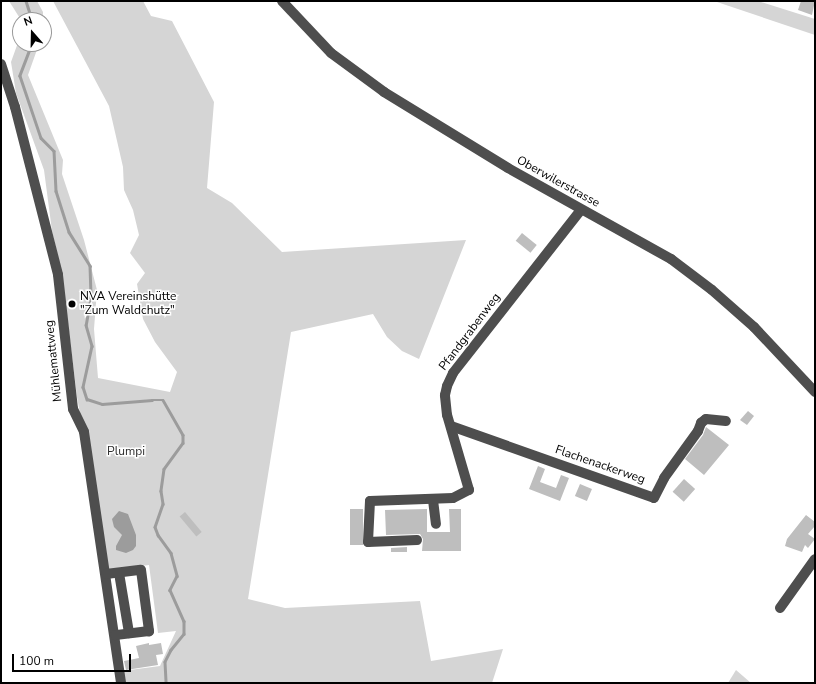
<!DOCTYPE html>
<meta charset="utf-8">
<style>
body{margin:0}
#map{position:relative;width:816px;height:684px;overflow:hidden;background:#fff;font-family:"Nunito Sans",sans-serif}
div>[style]{position:absolute}
.green>*{inset:0;background:#d5d5d5}
.water>*{inset:0;background:#9c9c9c}
.stream>*{height:2.5px;margin:-1.25px;padding:0 1.25px;transform-origin:1.25px;border-radius:1.25px;background:#9c9c9c}
.building>*{inset:0;background:#bebebe;transform-origin:0 0}
.minor>*{height:10px;margin:-5px;padding:0 5px;transform-origin:5px;border-radius:5px;background:#4e4e4e}
.dots>*{width:11px;height:11px;translate:-50% -50%;box-sizing:border-box;border:2px solid #fff;border-radius:50%}
span{translate:-50% -50%;white-space:nowrap;text-align:center;line-height:1.15;-webkit-text-stroke:3px #fff;paint-order:stroke}
.street-label{font-size:12px;color:#000}
.poi-label{font-size:12px;color:#000}
.left{translate:0 -50%;text-align:left}
.park-label{font-size:12px;color:#2c2c2c}
.frame{position:absolute;inset:0;border:2px solid #000;pointer-events:none}
.north{position:absolute;left:12px;top:12px;width:40px;height:40px;box-sizing:border-box;background:#fff;border:1px solid #999;border-radius:50%;rotate:340deg;font-size:11px;font-weight:700;line-height:16px;text-align:center;color:#000}
.north::after{content:'';display:block;margin:auto;width:14px;height:18px;background:#000;clip-path:polygon(50% 0,100% 100%,50% 72%,0 100%)}
.scale{position:absolute;left:12px;top:654px;width:119px;height:18px;box-sizing:border-box;border:2px solid #000;border-top:0;padding-left:5px;font-size:12px;line-height:14px;white-space:nowrap;color:#000;-webkit-text-stroke:3px #fff;paint-order:stroke}
</style>
<div id="map">
<div class="green">
<i style="clip-path:polygon(9px 1px,37px 1px,43px 12px,43px 20px,21px 20px)"></i>
<i style="clip-path:polygon(53px 1px,143px 1px,151px 16px,172px 21px,214px 102px,207px 188px,232px 203px,282px 252px,466px 240px,419px 359px,402px 351px,387px 337px,373px 314px,291px 332px,248px 599px,285px 608px,420px 601px,431px 661px,503px 649px,492px 683px,122px 683px,122px 671px,160px 666px,176px 631px,158px 633px,149px 565px,108px 570px,77px 397px,62px 274px,52px 231px,44px 170px,16px 93px,11px 62px,20px 37px,20px 44px,39px 44px,28px 75px,63px 160px,62px 174px,84px 240px,97px 290px,94px 329px,98px 378px,170px 392px,177px 372px,155px 342px,143px 319px,137px 284px,145px 273px,130px 253px,139px 235px,133px 210px,124px 190px,123px 167px,109px 106px)"></i>
<i style="clip-path:polygon(714px 1px,758px 1px,815px 19px,815px 35px)"></i>
<i style="clip-path:polygon(736px 670px,751px 683px,728px 683px)"></i>
</div>
<div class="water">
<i style="clip-path:polygon(119px 511px,128px 514px,136px 535px,136px 546px,133px 550px,126px 553px,116px 550px,116px 546px,122px 535px,114px 527px,112px 519px)"></i>
</div>
<div class="stream">
<i style="left:26px;top:1px;width:20px;rotate:72deg"></i>
<i style="left:32px;top:44px;width:34px;rotate:111deg"></i>
<i style="left:20px;top:76px;width:65px;rotate:71.3deg"></i>
<i style="left:41px;top:138px;width:18px;rotate:45deg"></i>
<i style="left:54px;top:151px;width:40px;rotate:87.1deg"></i>
<i style="left:56px;top:191px;width:43px;rotate:72.4deg"></i>
<i style="left:69px;top:232px;width:40px;rotate:58deg"></i>
<i style="left:90px;top:266px;width:32px;rotate:88deg"></i>
<i style="left:91px;top:298px;width:27px;rotate:100deg"></i>
<i style="left:86px;top:325px;width:22px;rotate:74deg"></i>
<i style="left:92px;top:346px;width:42px;rotate:102.4deg"></i>
<i style="left:83px;top:387px;width:13px;rotate:72deg"></i>
<i style="left:87px;top:399px;width:16px;rotate:18deg"></i>
<i style="left:102px;top:404px;width:50px;rotate:-4.6deg"></i>
<i style="left:152px;top:400px;width:11px"></i>
<i style="left:163px;top:400px;width:40px;rotate:60.3deg"></i>
<i style="left:183px;top:435px;width:8px;rotate:90deg"></i>
<i style="left:183px;top:443px;width:32px;rotate:126deg"></i>
<i style="left:164px;top:469px;width:22px;rotate:98deg"></i>
<i style="left:161px;top:491px;width:13px;rotate:81deg"></i>
<i style="left:163px;top:504px;width:24px;rotate:109deg"></i>
<i style="left:155px;top:527px;width:9px;rotate:69deg"></i>
<i style="left:158px;top:535px;width:22px;rotate:54deg"></i>
<i style="left:171px;top:553px;width:24px;rotate:75deg"></i>
<i style="left:177px;top:576px;width:16px;rotate:117deg"></i>
<i style="left:170px;top:590px;width:34px;rotate:66deg"></i>
<i style="left:184px;top:621px;width:13px;rotate:90deg"></i>
<i style="left:184px;top:634px;width:21px;rotate:129deg"></i>
<i style="left:171px;top:650px;width:13px;rotate:117deg"></i>
<i style="left:165px;top:662px;width:21px;rotate:87deg"></i>
</div>
<div class="building">
<i style="clip-path:polygon(801px 1px,815px 1px,812px 15px,798px 10px)"></i>
<i style="left:522px;top:233px;width:19px;height:10px;rotate:39deg"></i>
<i style="clip-path:polygon(748px 411px,754px 416px,747px 425px,740px 420px)"></i>
<i style="clip-path:polygon(706px 427px,729px 445px,704px 475px,685px 459px,703px 435px)"></i>
<i style="clip-path:polygon(538px 466px,545px 469px,540px 482px,556px 488px,561px 475px,569px 478px,560px 501px,529px 489px)"></i>
<i style="left:684px;top:479px;width:15px;height:17px;rotate:42deg"></i>
<i style="left:580px;top:484px;width:13px;height:13px;rotate:23deg"></i>
<i style="left:350px;top:509px;width:13px;height:36px"></i>
<i style="clip-path:polygon(427px 509px,427px 532px,450px 532px,449px 509px,461px 509px,461px 551px,422px 551px,423px 539px,420px 534px,386px 535px,385px 510px)"></i>
<i style="left:185px;top:512px;width:26px;height:7px;rotate:50deg"></i>
<i style="clip-path:polygon(806px 515px,815px 522px,815px 526px,808px 534px,815px 539px,808px 548px,805px 545px,802px 552px,785px 546px,787px 539px)"></i>
<i style="clip-path:polygon(407px 547px,407px 552px,391px 552px,391px 548px)"></i>
<i style="clip-path:polygon(149px 643px,149px 645px,161px 643px,163px 654px,156px 655px,158px 665px,126px 670px,124px 661px,139px 658px,136px 646px)"></i>
</div>
<div class="minor">
<i style="left:282px;top:1px;width:71px;rotate:46.7deg"></i>
<i style="left:331px;top:53px;width:66px;rotate:36.3deg"></i>
<i style="left:384px;top:92px;width:145px;rotate:31.5deg"></i>
<i style="left:508px;top:168px;width:187px;rotate:29.2deg"></i>
<i style="left:671px;top:259px;width:51px;rotate:37.1deg"></i>
<i style="left:712px;top:290px;width:56px;rotate:41.4deg"></i>
<i style="left:754px;top:327px;width:89px;rotate:46.8deg"></i>
<i style="left:1px;top:64px;width:45px;rotate:72deg"></i>
<i style="left:15px;top:107px;width:173px;rotate:75.6deg"></i>
<i style="left:58px;top:275px;width:135px;rotate:83.6deg"></i>
<i style="left:73px;top:409px;width:25px;rotate:64deg"></i>
<i style="left:84px;top:432px;width:254px;rotate:81.6deg"></i>
<i style="left:451px;top:426px;width:215px;rotate:19.5deg"></i>
<i style="left:654px;top:498px;width:22px;rotate:-63deg"></i>
<i style="left:664px;top:478px;width:58px;rotate:-54.1deg"></i>
<i style="left:698px;top:431px;width:9px;rotate:-69deg"></i>
<i style="left:701px;top:423px;width:6px;rotate:-39deg"></i>
<i style="left:706px;top:419px;width:20px;rotate:6deg"></i>
<i style="left:433px;top:500px;width:24px;rotate:83deg"></i>
<i style="left:417px;top:540px;width:49px;rotate:177.7deg"></i>
<i style="left:368px;top:542px;width:41px;rotate:-87.2deg"></i>
<i style="left:370px;top:501px;width:83px;rotate:-2.1deg"></i>
<i style="left:453px;top:498px;width:18px;rotate:-27deg"></i>
<i style="left:469px;top:490px;width:78px;rotate:-106.3deg"></i>
<i style="left:447px;top:415px;width:20px;rotate:-96deg"></i>
<i style="left:445px;top:395px;width:9px;rotate:-77deg"></i>
<i style="left:447px;top:386px;width:14px;rotate:-65deg"></i>
<i style="left:453px;top:373px;width:207px;rotate:-51.9deg"></i>
<i style="left:119px;top:573px;width:61px;rotate:80.5deg"></i>
<i style="left:106px;top:574px;width:35px;rotate:-7deg"></i>
<i style="left:141px;top:570px;width:62px;rotate:82.5deg"></i>
<i style="left:149px;top:631px;width:34px;rotate:173deg"></i>
<i style="left:780px;top:608px;width:60px;rotate:-54.5deg"></i>
</div>
<div class="dots">
<i style="left:72px;top:304px;background:#000"></i>
</div>
<div class="street-label">
<span style="left:558px;top:182px;rotate:29deg">Oberwilerstrasse</span>
<span style="left:470px;top:332px;rotate:-53deg">Pfandgrabenweg</span>
<span style="left:54px;top:361px;rotate:-96deg">Mühlemattweg</span>
<span style="left:600px;top:465px;rotate:19deg">Flachenackerweg</span>
</div>
<div class="poi-label">
<span class="left" style="left:80px;top:304px">NVA Vereinshütte<br>"Zum Waldchutz"</span>
</div>
<div class="park-label">
<span style="left:126px;top:452px">Plumpi</span>
</div>
<div class="frame"></div>
<div class="north">N</div>
<div class="scale">100 m</div>
</div>
